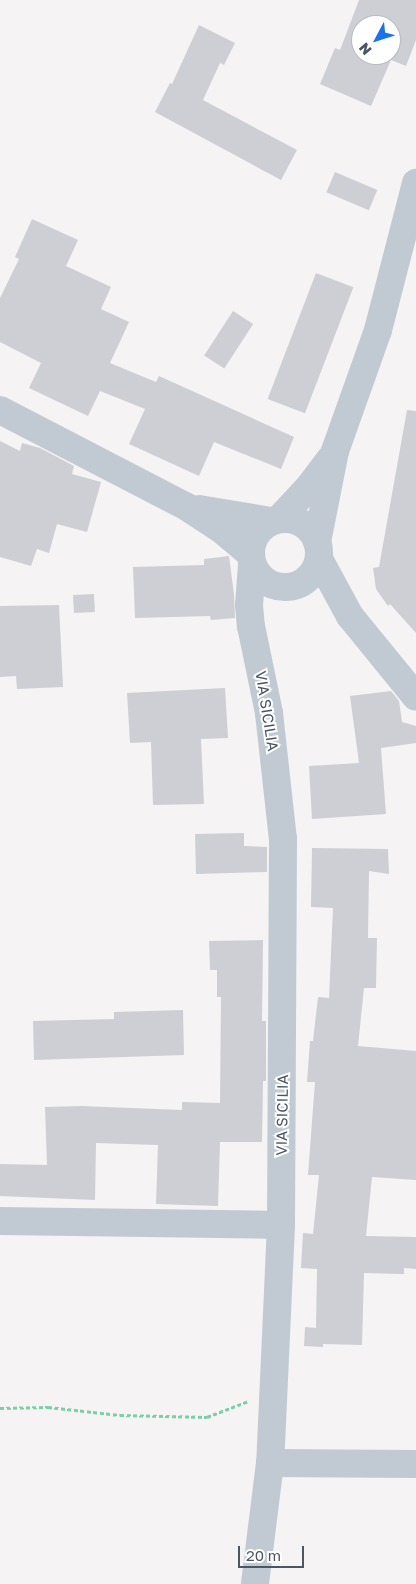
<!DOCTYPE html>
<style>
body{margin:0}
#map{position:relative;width:416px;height:1584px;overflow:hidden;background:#f5f3f3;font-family:"Golos Text",sans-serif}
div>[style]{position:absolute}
.building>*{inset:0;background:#cdcfd5;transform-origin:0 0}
.path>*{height:3px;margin-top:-1.5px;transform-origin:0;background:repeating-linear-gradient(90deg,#7ad0a6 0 4px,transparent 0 6.5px)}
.minor>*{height:28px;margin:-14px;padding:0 14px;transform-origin:14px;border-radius:14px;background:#c1cad2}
.minor>.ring{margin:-14px;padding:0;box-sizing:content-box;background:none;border:28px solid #c1cad2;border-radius:50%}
span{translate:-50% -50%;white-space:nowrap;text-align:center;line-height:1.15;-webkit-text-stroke:4px #fff;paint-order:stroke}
.street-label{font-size:15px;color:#4a5661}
.north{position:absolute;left:351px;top:15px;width:50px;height:50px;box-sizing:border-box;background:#fff;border:1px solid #b7bbc0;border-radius:50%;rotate:230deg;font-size:14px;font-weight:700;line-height:20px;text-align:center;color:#4a5661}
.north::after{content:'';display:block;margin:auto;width:18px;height:22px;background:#1a73e8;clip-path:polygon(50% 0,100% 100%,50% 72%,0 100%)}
.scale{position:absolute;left:238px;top:1546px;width:66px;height:22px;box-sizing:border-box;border:2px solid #4a5661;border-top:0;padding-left:6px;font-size:15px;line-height:18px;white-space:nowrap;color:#4a5661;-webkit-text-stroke:4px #fff;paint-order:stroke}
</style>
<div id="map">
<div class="building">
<i style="clip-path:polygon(evenodd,359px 0,416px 0,416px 40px,406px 66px,391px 60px,371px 106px,320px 84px,335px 48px,340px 50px,359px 0,361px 25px,391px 25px,391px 55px,361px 55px,361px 25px)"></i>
<i style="clip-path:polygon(199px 25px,235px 43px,224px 65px,220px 63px,203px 100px,297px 150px,281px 180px,155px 112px,170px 83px,172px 84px)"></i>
<i style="left:335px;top:172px;width:46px;height:22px;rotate:23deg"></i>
<i style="clip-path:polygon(32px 219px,78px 240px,66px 266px,111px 287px,101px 309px,129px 322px,110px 363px,156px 382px,159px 376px,294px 437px,281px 469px,214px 442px,199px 476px,129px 444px,145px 409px,100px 391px,88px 416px,29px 388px,41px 363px,0 342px,0 298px,19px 259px,15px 257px)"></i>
<i style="left:316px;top:273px;width:40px;height:135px;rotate:21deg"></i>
<i style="left:233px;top:311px;width:24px;height:53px;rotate:33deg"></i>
<i style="clip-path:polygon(407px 410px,416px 411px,416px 633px,390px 604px,388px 606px,376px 589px,373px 568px,379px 567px)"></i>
<i style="clip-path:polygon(0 441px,20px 451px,22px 443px,40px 448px,74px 466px,72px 474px,101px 482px,87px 532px,57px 524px,49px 553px,37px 549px,31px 566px,0 557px)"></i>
<i style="clip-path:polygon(229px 556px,234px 594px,235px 618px,211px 620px,210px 616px,135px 618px,133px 567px,204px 565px,204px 559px)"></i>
<i style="left:94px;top:594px;width:18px;height:21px;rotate:87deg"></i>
<i style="clip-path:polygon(59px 605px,63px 687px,17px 689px,16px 676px,0 677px,0 606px)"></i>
<i style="clip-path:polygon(225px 688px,228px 738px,201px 739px,204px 804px,153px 805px,151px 742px,130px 743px,127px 693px)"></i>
<i style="clip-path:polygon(391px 691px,399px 701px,402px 722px,416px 726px,416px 743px,381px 748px,386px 814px,312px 819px,309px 766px,359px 763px,350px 696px)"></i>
<i style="clip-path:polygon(244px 833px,244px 846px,267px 847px,267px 872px,196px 874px,195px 834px)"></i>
<i style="clip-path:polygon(312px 848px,388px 849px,389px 874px,369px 871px,368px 938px,377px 938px,376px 988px,364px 988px,358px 1046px,416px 1051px,416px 1180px,372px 1177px,366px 1236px,416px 1237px,416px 1269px,404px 1268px,404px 1274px,364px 1273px,362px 1345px,323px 1344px,323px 1347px,304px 1346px,305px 1327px,316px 1328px,317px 1269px,301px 1268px,303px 1233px,313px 1234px,319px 1175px,308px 1175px,315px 1082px,307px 1082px,310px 1041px,313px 1041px,318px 997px,329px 998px,333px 908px,311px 907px)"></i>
<i style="clip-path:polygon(263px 940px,262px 1021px,266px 1021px,266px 1081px,263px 1081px,262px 1142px,220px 1142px,218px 1206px,156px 1204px,158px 1145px,96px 1143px,95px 1200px,0 1196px,0 1164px,47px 1165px,45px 1107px,81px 1106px,182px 1110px,182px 1102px,220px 1103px,221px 997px,217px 997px,217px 970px,210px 970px,209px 941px)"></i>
<i style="clip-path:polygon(183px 1010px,184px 1055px,34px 1060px,33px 1021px,114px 1019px,114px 1012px)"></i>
</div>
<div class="path">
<i style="left:0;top:1408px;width:48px;rotate:-1.2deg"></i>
<i style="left:48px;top:1407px;width:72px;rotate:6.3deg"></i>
<i style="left:120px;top:1415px;width:87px;rotate:1.3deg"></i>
<i style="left:207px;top:1417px;width:45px;rotate:-20.9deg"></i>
</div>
<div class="minor">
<i style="left:0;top:410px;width:211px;rotate:27.4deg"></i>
<i style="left:187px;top:507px;width:42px;rotate:33.3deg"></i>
<i style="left:222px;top:530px;width:38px;rotate:40deg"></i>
<i style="left:199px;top:509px;width:73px;rotate:9.5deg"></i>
<i class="ring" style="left:251px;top:519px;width:40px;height:40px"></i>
<i style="left:279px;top:519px;width:44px;rotate:-46.8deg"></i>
<i style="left:309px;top:487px;width:34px;rotate:-53deg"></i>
<i style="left:317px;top:542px;width:93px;rotate:-78.8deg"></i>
<i style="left:335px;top:451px;width:128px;rotate:-70.4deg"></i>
<i style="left:378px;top:330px;width:152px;rotate:-75.5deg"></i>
<i style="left:319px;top:559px;width:65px;rotate:61.5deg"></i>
<i style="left:350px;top:616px;width:104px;rotate:50.8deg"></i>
<i style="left:252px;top:565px;width:40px;rotate:94.3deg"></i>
<i style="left:249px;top:605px;width:21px;rotate:85deg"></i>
<i style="left:251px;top:626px;width:89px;rotate:78.3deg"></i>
<i style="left:269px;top:713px;width:127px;rotate:83.7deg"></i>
<i style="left:283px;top:839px;width:386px;rotate:90.3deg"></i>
<i style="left:281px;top:1225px;width:238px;rotate:92.6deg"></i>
<i style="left:270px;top:1463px;width:122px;rotate:97.1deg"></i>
<i style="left:0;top:1221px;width:281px;rotate:0.8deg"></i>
<i style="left:270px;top:1463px;width:146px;rotate:0.4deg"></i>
</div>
<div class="street-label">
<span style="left:267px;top:711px;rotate:81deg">VIA SICILIA</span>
<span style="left:282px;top:1115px;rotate:-89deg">VIA SICILIA</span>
</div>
<div class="north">N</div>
<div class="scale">20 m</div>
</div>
